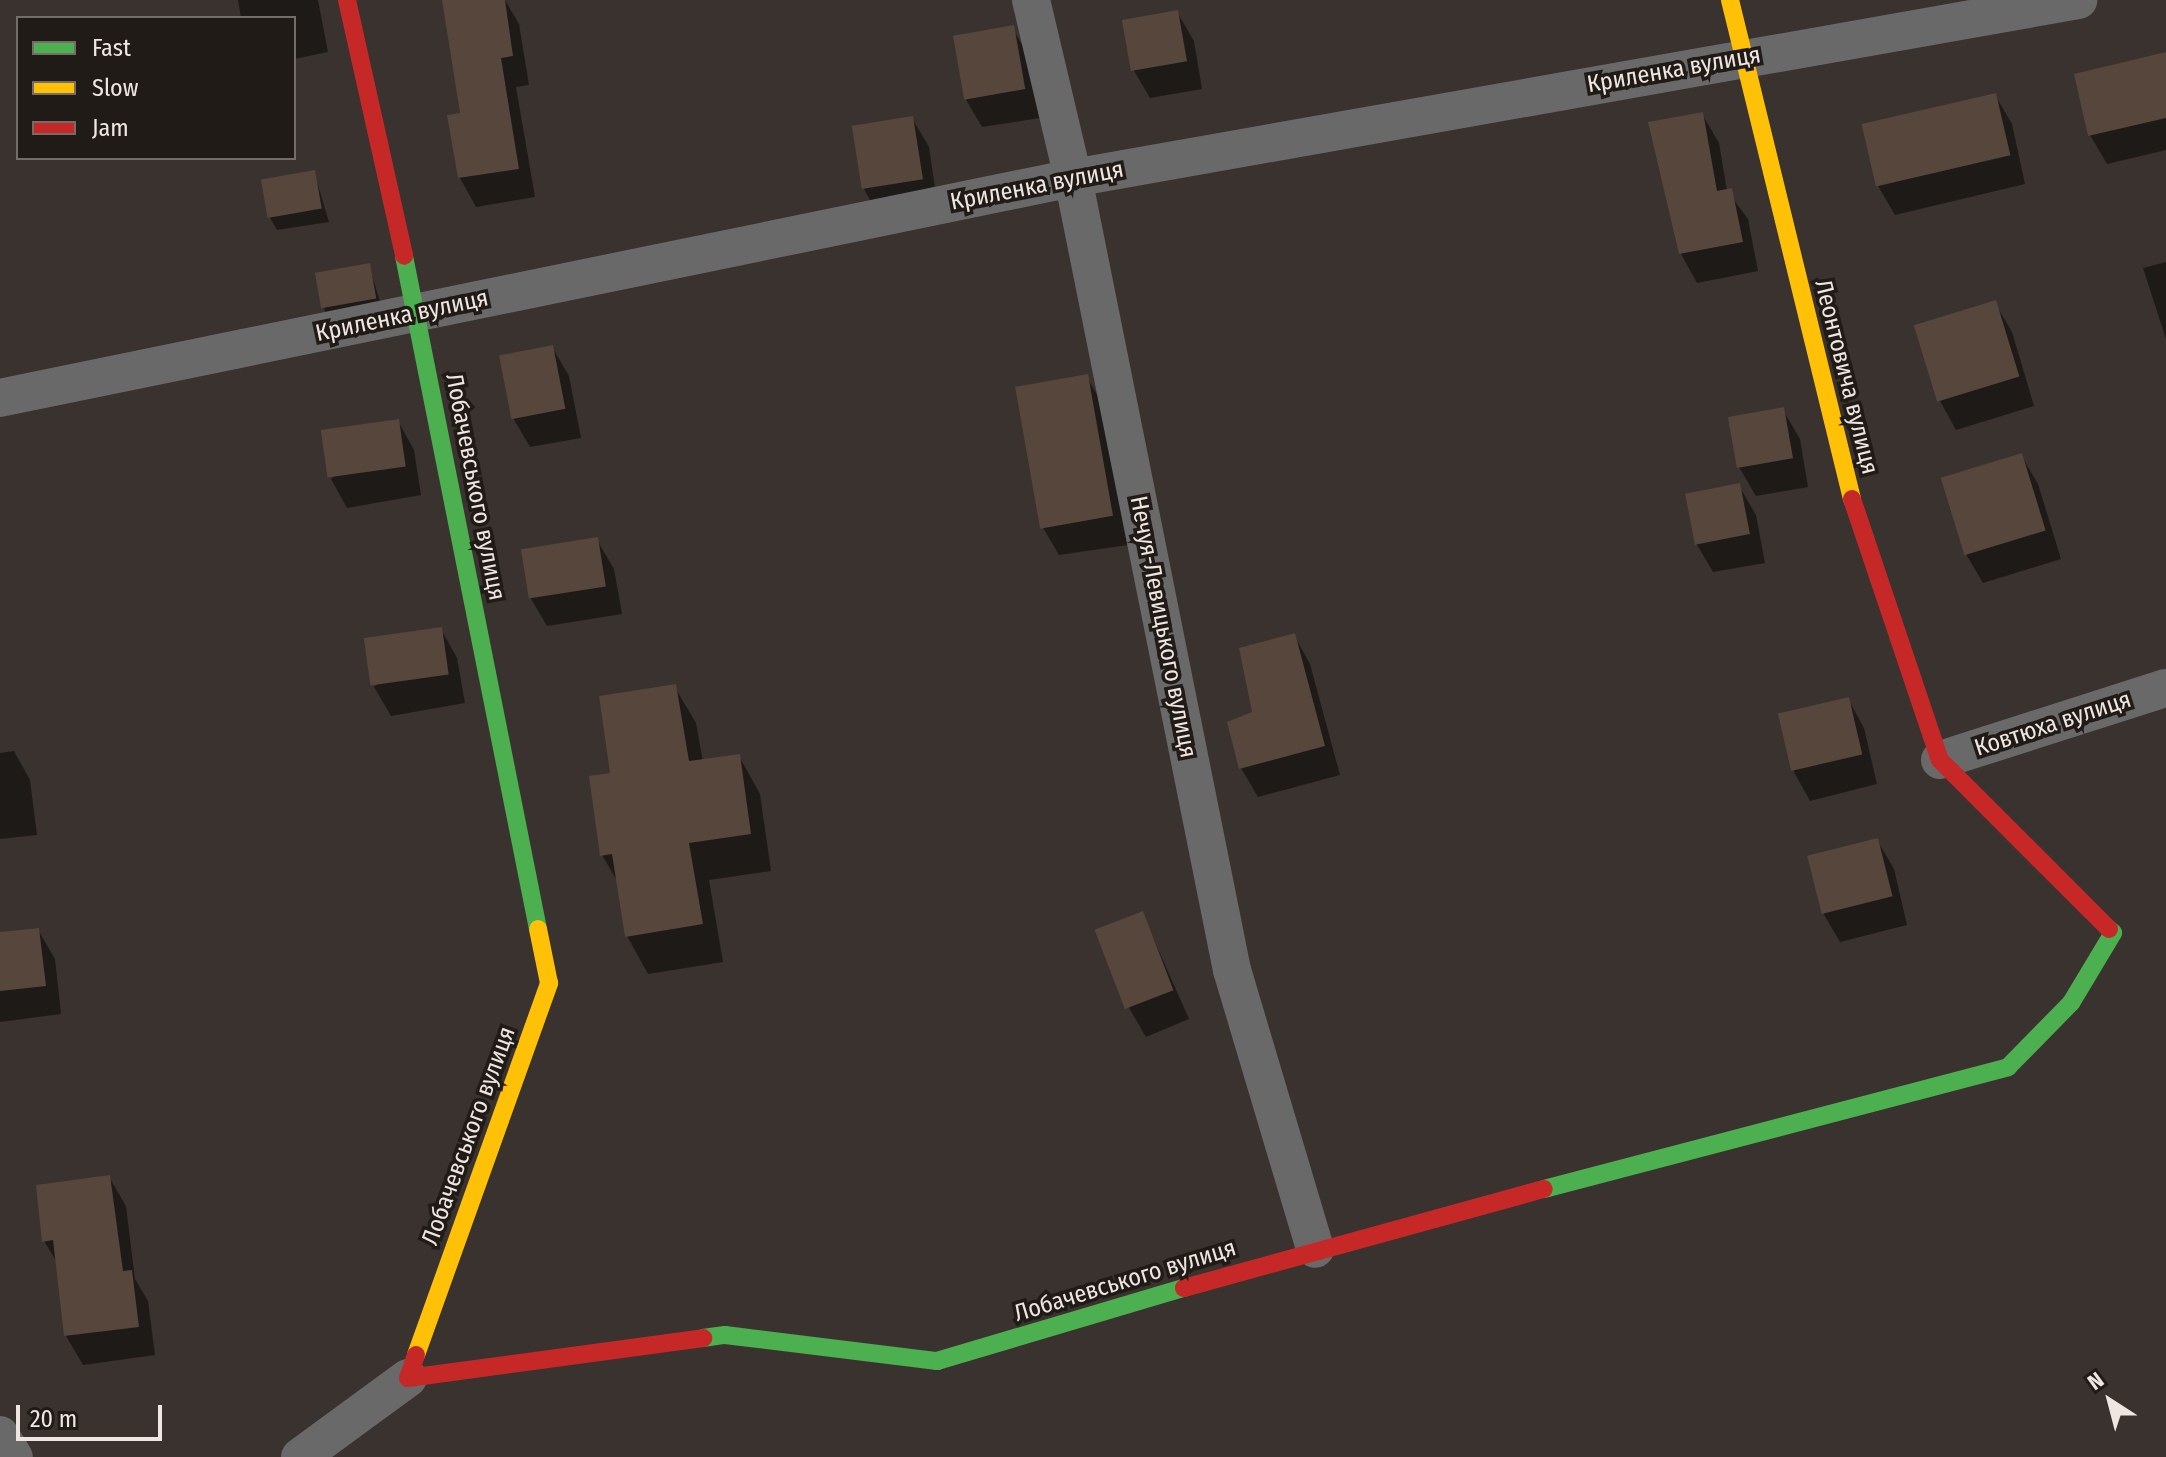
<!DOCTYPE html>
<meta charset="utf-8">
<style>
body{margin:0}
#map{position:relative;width:2166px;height:1457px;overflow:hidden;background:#39322e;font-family:"Fira Sans Condensed",sans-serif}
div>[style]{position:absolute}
.shadow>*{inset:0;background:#0007}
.building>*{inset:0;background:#56463b;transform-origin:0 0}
.street>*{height:38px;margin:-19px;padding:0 19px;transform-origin:19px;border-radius:19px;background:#6a6969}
.fast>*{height:18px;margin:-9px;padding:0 9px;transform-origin:9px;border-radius:9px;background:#4caf50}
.slow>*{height:18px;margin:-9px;padding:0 9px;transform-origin:9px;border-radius:9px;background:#ffc107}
.jam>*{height:18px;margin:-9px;padding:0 9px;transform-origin:9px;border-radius:9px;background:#c62828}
span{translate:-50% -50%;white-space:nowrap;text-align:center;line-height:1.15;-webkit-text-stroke:7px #201b17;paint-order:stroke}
.street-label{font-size:24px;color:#efe6e1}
.legend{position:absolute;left:16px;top:16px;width:280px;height:144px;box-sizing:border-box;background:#201b17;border:2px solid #736c68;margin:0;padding:10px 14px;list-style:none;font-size:24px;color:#efe6e1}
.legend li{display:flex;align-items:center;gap:16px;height:40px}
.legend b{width:40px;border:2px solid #736c68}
.north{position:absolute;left:2070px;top:1361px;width:80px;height:80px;-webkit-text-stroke:6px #201b17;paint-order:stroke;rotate:324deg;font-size:22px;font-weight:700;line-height:32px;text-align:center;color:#efe6e1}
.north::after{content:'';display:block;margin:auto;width:28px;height:36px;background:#efe6e1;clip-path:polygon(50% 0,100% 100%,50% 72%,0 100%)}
.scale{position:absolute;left:16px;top:1405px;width:146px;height:36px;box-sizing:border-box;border:4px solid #efe6e1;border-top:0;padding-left:10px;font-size:24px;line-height:28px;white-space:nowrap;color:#efe6e1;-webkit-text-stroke:6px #201b17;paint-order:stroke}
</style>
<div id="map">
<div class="shadow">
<i style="clip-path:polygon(238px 0,318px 0,328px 52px,294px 59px,294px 18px,241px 18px)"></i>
<i style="clip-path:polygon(444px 0,505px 0,519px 24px,529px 85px,516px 87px,535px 197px,476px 207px,460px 178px,462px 114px)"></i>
<i style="clip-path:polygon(1177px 12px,1194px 41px,1202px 89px,1150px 98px,1133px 69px)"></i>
<i style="clip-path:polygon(1014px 31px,1031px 60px,1040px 118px,982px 127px,965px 98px,956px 37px)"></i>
<i style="clip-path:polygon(2166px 54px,2166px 150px,2107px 164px,2090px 135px)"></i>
<i style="clip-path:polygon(1995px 95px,2012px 124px,2025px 184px,1895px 215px,1878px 186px)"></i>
<i style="clip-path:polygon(1702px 114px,1719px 143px,1727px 191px,1748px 219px,1758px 271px,1697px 283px,1681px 254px)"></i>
<i style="clip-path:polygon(912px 118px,929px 147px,938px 208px,880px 218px,864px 189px,854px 127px)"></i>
<i style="clip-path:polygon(314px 172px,329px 222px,277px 230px,269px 216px)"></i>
<i style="clip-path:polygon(2166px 262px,2166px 339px,2143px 268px)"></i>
<i style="clip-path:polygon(369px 265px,383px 312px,332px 323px,324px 309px)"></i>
<i style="clip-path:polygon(1995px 303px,2012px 332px,2034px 406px,1956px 430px,1940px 401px)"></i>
<i style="clip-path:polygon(552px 347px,569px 376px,581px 438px,530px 447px,513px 418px)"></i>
<i style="clip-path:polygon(1086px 376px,1103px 405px,1128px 545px,1059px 555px,1042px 526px)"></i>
<i style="clip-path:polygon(1783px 410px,1800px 439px,1808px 487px,1756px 496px,1739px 467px)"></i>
<i style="clip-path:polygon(398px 421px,414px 450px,421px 495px,347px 508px,331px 479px)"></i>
<i style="clip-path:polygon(2021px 455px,2038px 484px,2061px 559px,1983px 583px,1966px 554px)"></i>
<i style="clip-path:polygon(1739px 486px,1756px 515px,1765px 563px,1713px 572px,1696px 543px)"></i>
<i style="clip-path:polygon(597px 540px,614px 569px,622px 614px,547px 626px,530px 597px)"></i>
<i style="clip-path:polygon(441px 629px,457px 658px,465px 703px,391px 716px,374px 687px)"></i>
<i style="clip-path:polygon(1294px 635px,1310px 664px,1340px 775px,1258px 797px,1241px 768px,1254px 713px)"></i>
<i style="clip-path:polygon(674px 686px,696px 723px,703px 762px,739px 756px,760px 794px,771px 871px,709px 880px,723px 962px,648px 974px,627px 936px,619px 884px,602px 855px,612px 774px)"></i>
<i style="clip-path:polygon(1848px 699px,1864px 728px,1877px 784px,1810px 801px,1794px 772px,1780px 715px)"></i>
<i style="clip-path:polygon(14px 751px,30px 780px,37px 835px,0 839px,0 753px)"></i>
<i style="clip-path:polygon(1877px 840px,1894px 869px,1907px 925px,1840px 942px,1823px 913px,1810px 856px)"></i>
<i style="clip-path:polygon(1142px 913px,1189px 1019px,1146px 1037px,1129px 1008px)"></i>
<i style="clip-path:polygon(38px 930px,55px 959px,61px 1014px,0 1022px,0 934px)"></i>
<i style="clip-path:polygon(109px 1177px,126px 1206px,135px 1279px,148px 1301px,155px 1355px,83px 1365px,66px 1336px,58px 1264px,44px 1241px)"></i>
</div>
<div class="building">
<i style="clip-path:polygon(442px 0,505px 0,513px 56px,501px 58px,519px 169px,458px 178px,447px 115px,460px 113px)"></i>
<i style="left:1178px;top:10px;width:52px;height:57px;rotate:80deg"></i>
<i style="left:1014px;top:25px;width:65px;height:62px;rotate:80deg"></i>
<i style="clip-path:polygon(2166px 52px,2166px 118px,2088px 136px,2074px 74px)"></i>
<i style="left:1996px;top:93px;width:64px;height:138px;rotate:77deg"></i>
<i style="clip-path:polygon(1703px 112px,1717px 191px,1732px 188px,1743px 242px,1679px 254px,1648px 122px)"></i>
<i style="left:913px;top:116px;width:64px;height:62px;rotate:81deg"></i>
<i style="left:315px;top:170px;width:39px;height:55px;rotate:80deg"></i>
<i style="left:370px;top:263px;width:36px;height:56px;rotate:80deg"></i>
<i style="left:1996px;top:300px;width:80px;height:86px;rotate:73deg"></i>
<i style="left:553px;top:345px;width:65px;height:55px;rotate:79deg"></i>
<i style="left:1088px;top:374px;width:144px;height:74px;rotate:80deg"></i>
<i style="left:1784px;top:407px;width:52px;height:57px;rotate:80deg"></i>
<i style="left:399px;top:419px;width:48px;height:79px;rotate:82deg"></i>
<i style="left:2022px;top:453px;width:81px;height:85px;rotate:73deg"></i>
<i style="left:1740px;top:483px;width:52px;height:56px;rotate:79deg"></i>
<i style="left:598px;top:537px;width:50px;height:78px;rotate:81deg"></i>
<i style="left:442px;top:627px;width:48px;height:79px;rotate:82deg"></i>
<i style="clip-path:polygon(1295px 633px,1325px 746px,1239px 769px,1227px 722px,1252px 712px,1239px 648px)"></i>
<i style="clip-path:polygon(676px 684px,689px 761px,740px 754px,751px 834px,689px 843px,703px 924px,625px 937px,612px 854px,600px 856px,589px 776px,610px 773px,599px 696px)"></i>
<i style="left:1849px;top:697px;width:59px;height:73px;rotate:77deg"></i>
<i style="left:1878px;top:838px;width:60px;height:73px;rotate:76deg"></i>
<i style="left:1143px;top:911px;width:85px;height:52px;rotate:69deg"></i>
<i style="clip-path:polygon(39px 928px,46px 986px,0 991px,0 932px)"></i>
<i style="clip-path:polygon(110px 1175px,123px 1271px,132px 1270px,139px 1327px,64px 1336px,53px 1240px,42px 1242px,36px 1185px)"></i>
</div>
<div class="street">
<i style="left:1031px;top:0;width:183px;rotate:76.7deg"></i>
<i style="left:1073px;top:178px;width:808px;rotate:78.65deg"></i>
<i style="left:1232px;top:970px;width:291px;rotate:73.4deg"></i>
<i style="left:0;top:398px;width:1095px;rotate:-11.59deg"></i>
<i style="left:1073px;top:178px;width:1021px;rotate:-10.04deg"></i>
<i style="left:1940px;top:760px;width:237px;rotate:-17.7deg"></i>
<i style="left:0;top:1435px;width:26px;rotate:58deg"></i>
<i style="left:300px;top:1457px;width:134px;rotate:-36.2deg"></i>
</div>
<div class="fast">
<i style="left:404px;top:256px;width:686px;rotate:78.74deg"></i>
<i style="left:1544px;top:1189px;width:480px;rotate:-14.7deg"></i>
<i style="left:2008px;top:1067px;width:90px;rotate:-45.5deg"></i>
<i style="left:2071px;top:1003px;width:82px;rotate:-59deg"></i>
<i style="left:2113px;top:933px;width:6px;rotate:-135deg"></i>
<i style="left:703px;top:1338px;width:22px;rotate:-8deg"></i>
<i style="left:725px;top:1335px;width:214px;rotate:7deg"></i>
<i style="left:937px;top:1361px;width:258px;rotate:-16.5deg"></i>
</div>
<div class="slow">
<i style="left:1730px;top:0;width:514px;rotate:76.26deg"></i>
<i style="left:416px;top:1355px;width:395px;rotate:-70.3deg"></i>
<i style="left:549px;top:983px;width:55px;rotate:-101.5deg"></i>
</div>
<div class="jam">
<i style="left:347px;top:0;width:262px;rotate:77.4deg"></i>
<i style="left:1852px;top:499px;width:275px;rotate:71.4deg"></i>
<i style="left:1940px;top:760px;width:239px;rotate:45deg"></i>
<i style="left:1184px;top:1288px;width:373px;rotate:-15.4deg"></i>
<i style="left:416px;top:1355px;width:24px;rotate:109deg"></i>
<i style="left:408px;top:1378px;width:298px;rotate:-7.7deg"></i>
</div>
<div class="street-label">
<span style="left:1674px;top:70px;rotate:-10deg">Криленка вулиця</span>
<span style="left:1037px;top:186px;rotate:-11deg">Криленка вулиця</span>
<span style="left:402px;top:316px;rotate:-12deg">Криленка вулиця</span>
<span style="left:1846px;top:377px;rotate:76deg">Леонтовича вулиця</span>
<span style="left:475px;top:487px;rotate:79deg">Лобачевського вулиця</span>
<span style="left:1163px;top:627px;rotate:79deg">Нечуя-Левицького вулиця</span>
<span style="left:2053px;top:724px;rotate:-18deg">Ковтюха вулиця</span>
<span style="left:469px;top:1136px;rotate:-70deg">Лобачевського вулиця</span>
<span style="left:1125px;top:1281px;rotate:-17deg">Лобачевського вулиця</span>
</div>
<ul class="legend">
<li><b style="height:10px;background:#4caf50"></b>Fast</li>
<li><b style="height:10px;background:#ffc107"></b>Slow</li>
<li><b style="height:10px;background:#c62828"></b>Jam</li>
</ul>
<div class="north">N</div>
<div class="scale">20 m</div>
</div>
